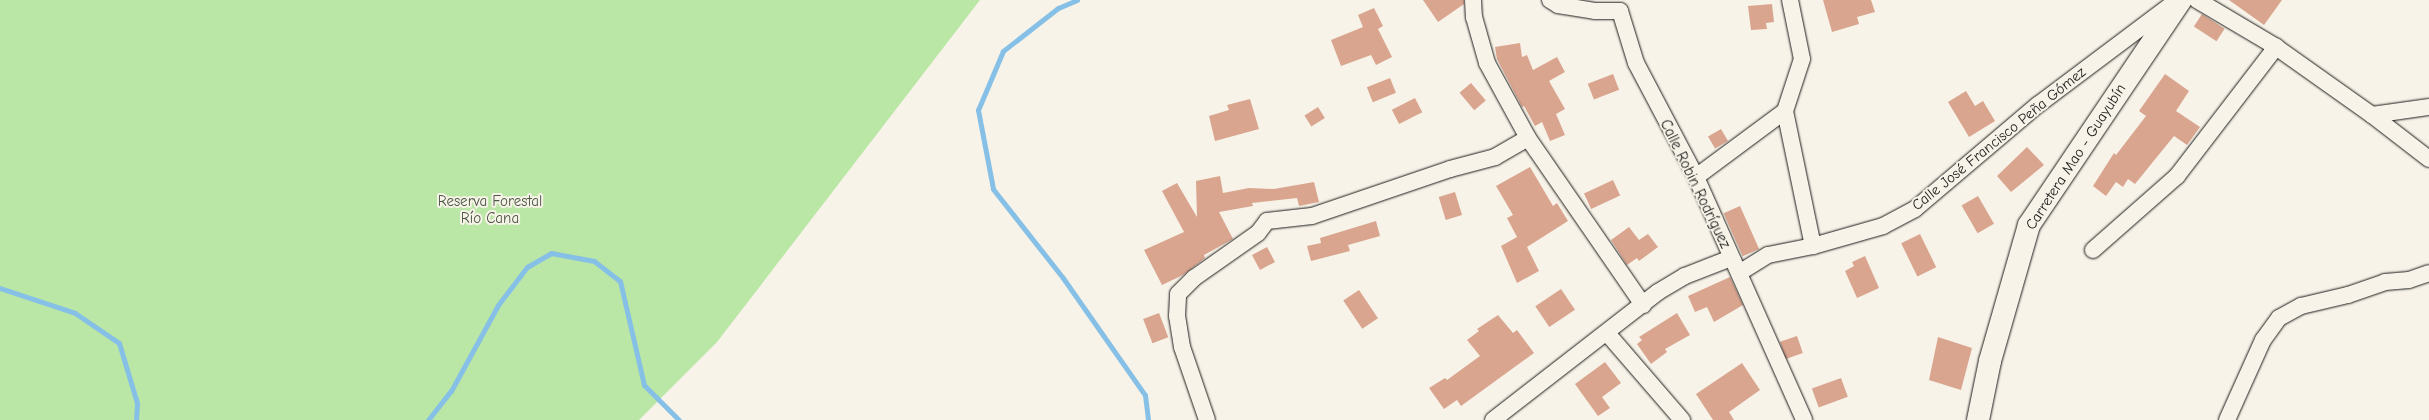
<!DOCTYPE html>
<meta charset="utf-8">
<style>
body{margin:0}
#map{position:relative;width:2429px;height:420px;overflow:hidden;background:#f7f3e8;font-family:"Comic Neue",sans-serif}
div>[style]{position:absolute}
.green>*{inset:0;background:#bae7a5}
.stream>*{height:5px;margin:-2.5px;padding:0 2.5px;transform-origin:2.5px;border-radius:2.5px;background:#87c0e6}
.building>*{inset:0;background:#daa58f;transform-origin:0 0}
.roads{filter:drop-shadow(0 0 1px #1c1c1c) drop-shadow(0 0 1px #1c1c1c)}
.street>*{height:16px;margin:-8px;padding:0 8px;transform-origin:8px;border-radius:8px;background:#f7f3e8}
.secondary>*{height:22px;margin:-11px;padding:0 11px;transform-origin:11px;border-radius:11px;background:#f7f3e8}
span{translate:-50% -50%;white-space:nowrap;text-align:center;line-height:1.15;-webkit-text-stroke:4px #f7f3e8;paint-order:stroke}
.street-label{font-size:15px;color:#1c1c1c}
.park-label{font-size:15px;color:#4b5945}
</style>
<div id="map">
<div class="green">
<i style="clip-path:polygon(0 0,980px 0,717px 342px,639px 420px,0 420px)"></i>
</div>
<div class="stream">
<i style="left:1077px;top:0;width:21px;rotate:157deg"></i>
<i style="left:1058px;top:8px;width:70px;rotate:142deg"></i>
<i style="left:1003px;top:51px;width:64px;rotate:113deg"></i>
<i style="left:978px;top:110px;width:80px;rotate:79.2deg"></i>
<i style="left:993px;top:189px;width:113px;rotate:51.8deg"></i>
<i style="left:1063px;top:278px;width:143px;rotate:55deg"></i>
<i style="left:1145px;top:395px;width:25px;rotate:83deg"></i>
<i style="left:0;top:288px;width:79px;rotate:18.4deg"></i>
<i style="left:75px;top:313px;width:53px;rotate:34.3deg"></i>
<i style="left:119px;top:343px;width:63px;rotate:73.3deg"></i>
<i style="left:137px;top:403px;width:17px;rotate:93deg"></i>
<i style="left:428px;top:420px;width:37px;rotate:-52deg"></i>
<i style="left:451px;top:391px;width:98px;rotate:-61.3deg"></i>
<i style="left:498px;top:305px;width:48px;rotate:-52.7deg"></i>
<i style="left:527px;top:267px;width:28px;rotate:-30deg"></i>
<i style="left:551px;top:253px;width:44px;rotate:10.5deg"></i>
<i style="left:594px;top:261px;width:33px;rotate:38deg"></i>
<i style="left:620px;top:281px;width:107px;rotate:77deg"></i>
<i style="left:644px;top:385px;width:49px;rotate:45deg"></i>
</div>
<div class="building">
<i style="clip-path:polygon(1423px 0,1464px 0,1464px 4px,1438px 22px)"></i>
<i style="clip-path:polygon(1823px 0,1871px 0,1875px 12px,1857px 17px,1859px 24px,1832px 32px)"></i>
<i style="clip-path:polygon(2229px 0,2282px 0,2264px 25px)"></i>
<i style="clip-path:polygon(1772px 4px,1774px 22px,1766px 23px,1767px 29px,1751px 30px,1748px 6px)"></i>
<i style="clip-path:polygon(1374px 8px,1383px 26px,1378px 29px,1392px 57px,1376px 65px,1371px 55px,1341px 66px,1331px 40px,1363px 27px,1358px 15px)"></i>
<i style="left:2202px;top:14px;width:27px;height:15px;rotate:33deg"></i>
<i style="clip-path:polygon(1520px 43px,1522px 57px,1527px 55px,1533px 70px,1557px 57px,1565px 72px,1549px 81px,1565px 109px,1556px 114px,1565px 135px,1550px 141px,1542px 122px,1535px 126px,1524px 106px,1522px 107px,1497px 59px,1495px 47px)"></i>
<i style="left:1613px;top:74px;width:17px;height:27px;rotate:69deg"></i>
<i style="clip-path:polygon(2165px 74px,2189px 91px,2176px 111px,2200px 127px,2187px 145px,2174px 136px,2135px 184px,2128px 179px,2123px 187px,2116px 182px,2106px 196px,2093px 186px,2114px 153px,2116px 155px,2146px 116px,2139px 111px)"></i>
<i style="left:1390px;top:78px;width:16px;height:25px;rotate:68deg"></i>
<i style="left:1471px;top:83px;width:23px;height:15px;rotate:50deg"></i>
<i style="clip-path:polygon(1966px 91px,1975px 106px,1983px 101px,1995px 121px,1969px 137px,1948px 102px)"></i>
<i style="left:1415px;top:98px;width:16px;height:26px;rotate:63deg"></i>
<i style="clip-path:polygon(1250px 99px,1259px 129px,1215px 141px,1209px 116px,1229px 110px,1227px 105px)"></i>
<i style="left:1318px;top:107px;width:13px;height:16px;rotate:58deg"></i>
<i style="left:1721px;top:129px;width:14px;height:15px;rotate:60deg"></i>
<i style="clip-path:polygon(2027px 147px,2044px 165px,2011px 192px,1997px 176px)"></i>
<i style="clip-path:polygon(1530px 167px,1553px 206px,1557px 203px,1568px 221px,1527px 247px,1539px 271px,1517px 283px,1501px 246px,1517px 237px,1507px 218px,1513px 215px,1496px 186px)"></i>
<i style="clip-path:polygon(1220px 176px,1223px 193px,1249px 188px,1274px 189px,1314px 182px,1319px 202px,1299px 206px,1297px 198px,1252px 203px,1253px 206px,1219px 212px,1233px 239px,1204px 255px,1205px 258px,1183px 275px,1162px 285px,1144px 250px,1184px 232px,1162px 191px,1177px 183px,1197px 217px,1196px 181px)"></i>
<i style="left:1613px;top:180px;width:17px;height:32px;rotate:65deg"></i>
<i style="left:1455px;top:192px;width:24px;height:17px;rotate:73deg"></i>
<i style="left:1978px;top:196px;width:32px;height:19px;rotate:60deg"></i>
<i style="left:1740px;top:206px;width:47px;height:18px;rotate:66deg"></i>
<i style="clip-path:polygon(1376px 221px,1380px 236px,1348px 245px,1350px 251px,1311px 261px,1307px 246px,1321px 243px,1320px 238px)"></i>
<i style="clip-path:polygon(1629px 227px,1639px 240px,1648px 234px,1658px 247px,1639px 261px,1637px 258px,1627px 265px,1611px 240px)"></i>
<i style="left:1920px;top:234px;width:37px;height:21px;rotate:64deg"></i>
<i style="left:1267px;top:247px;width:17px;height:17px;rotate:62deg"></i>
<i style="clip-path:polygon(1865px 256px,1879px 288px,1857px 298px,1845px 271px,1854px 266px,1852px 262px)"></i>
<i style="clip-path:polygon(1730px 277px,1743px 305px,1714px 322px,1707px 307px,1695px 312px,1688px 296px)"></i>
<i style="left:1561px;top:289px;width:25px;height:31px;rotate:56deg"></i>
<i style="left:1359px;top:290px;width:34px;height:19px;rotate:56deg"></i>
<i style="left:1159px;top:313px;width:26px;height:17px;rotate:69deg"></i>
<i style="clip-path:polygon(1677px 313px,1690px 335px,1665px 349px,1667px 352px,1651px 364px,1637px 344px,1642px 340px,1639px 337px)"></i>
<i style="clip-path:polygon(1498px 315px,1513px 333px,1517px 330px,1534px 353px,1461px 406px,1457px 400px,1444px 409px,1429px 388px,1445px 378px,1447px 380px,1480px 356px,1467px 340px,1479px 331px,1477px 329px)"></i>
<i style="left:1797px;top:336px;width:18px;height:18px;rotate:71deg"></i>
<i style="clip-path:polygon(1938px 337px,1972px 348px,1961px 390px,1929px 380px)"></i>
<i style="clip-path:polygon(1605px 362px,1621px 383px,1602px 397px,1610px 408px,1598px 416px,1575px 384px)"></i>
<i style="clip-path:polygon(1742px 363px,1760px 390px,1729px 412px,1734px 420px,1713px 420px,1696px 394px)"></i>
<i style="left:1841px;top:378px;width:20px;height:31px;rotate:70deg"></i>
</div>
<div class="roads">
<div class="street">
<i style="left:1473px;top:0;width:17px;rotate:87deg"></i>
<i style="left:1474px;top:17px;width:48px;rotate:74.2deg"></i>
<i style="left:1487px;top:63px;width:85px;rotate:61.3deg"></i>
<i style="left:1550px;top:0;width:9px;rotate:32deg"></i>
<i style="left:1558px;top:5px;width:37px;rotate:9deg"></i>
<i style="left:1595px;top:11px;width:25px"></i>
<i style="left:1620px;top:11px;width:54px;rotate:72.9deg"></i>
<i style="left:1636px;top:63px;width:129px;rotate:62.2deg"></i>
<i style="left:1696px;top:177px;width:266px;rotate:66deg"></i>
<i style="left:1790px;top:0;width:60px;rotate:78.5deg"></i>
<i style="left:1802px;top:59px;width:55px;rotate:108.1deg"></i>
<i style="left:1785px;top:111px;width:138px;rotate:78.3deg"></i>
<i style="left:2197px;top:0;width:92px;rotate:30.7deg"></i>
<i style="left:2276px;top:47px;width:118px;rotate:35.3deg"></i>
<i style="left:2372px;top:115px;width:72px;rotate:37.7deg"></i>
<i style="left:2372px;top:115px;width:58px;rotate:-8deg"></i>
<i style="left:1696px;top:177px;width:111px;rotate:-36.6deg"></i>
<i style="left:2093px;top:250px;width:112px;rotate:-41.4deg"></i>
<i style="left:2177px;top:176px;width:163px;rotate:-52.5deg"></i>
<i style="left:1739px;top:273px;width:34px;rotate:-32deg"></i>
<i style="left:1768px;top:255px;width:46px;rotate:-11.3deg"></i>
<i style="left:1813px;top:246px;width:73px;rotate:-15.9deg"></i>
<i style="left:1883px;top:226px;width:36px;rotate:-28deg"></i>
<i style="left:1915px;top:209px;width:162px;rotate:-40.3deg"></i>
<i style="left:2039px;top:104px;width:171px;rotate:-36.9deg"></i>
<i style="left:1607px;top:333px;width:115px;rotate:49.2deg"></i>
<i style="left:1207px;top:420px;width:77px;rotate:-108.9deg"></i>
<i style="left:1182px;top:347px;width:31px;rotate:-99deg"></i>
<i style="left:1177px;top:316px;width:22px;rotate:-87deg"></i>
<i style="left:1178px;top:294px;width:23px;rotate:-45deg"></i>
<i style="left:1194px;top:278px;width:78px;rotate:-35.1deg"></i>
<i style="left:1258px;top:233px;width:15px;rotate:-53deg"></i>
<i style="left:1267px;top:221px;width:45px;rotate:-6.3deg"></i>
<i style="left:1312px;top:216px;width:146px;rotate:-18.8deg"></i>
<i style="left:1450px;top:169px;width:47px;rotate:-14.9deg"></i>
<i style="left:1495px;top:157px;width:38px;rotate:-30deg"></i>
<i style="left:1528px;top:138px;width:203px;rotate:55.4deg"></i>
<i style="left:1493px;top:420px;width:209px;rotate:-37.8deg"></i>
<i style="left:1658px;top:292px;width:31px;rotate:-31deg"></i>
<i style="left:1685px;top:276px;width:49px;rotate:-21.4deg"></i>
<i style="left:2227px;top:420px;width:88px;rotate:-65.8deg"></i>
<i style="left:2263px;top:340px;width:27px;rotate:-54deg"></i>
<i style="left:2279px;top:318px;width:25px;rotate:-29deg"></i>
<i style="left:2301px;top:306px;width:48px;rotate:-13.2deg"></i>
<i style="left:2348px;top:295px;width:39px;rotate:-19deg"></i>
<i style="left:2385px;top:282px;width:24px;rotate:-5deg"></i>
<i style="left:2409px;top:280px;width:21px;rotate:-19deg"></i>
</div>
<div class="secondary">
<i style="left:1978px;top:420px;width:60px;rotate:-78.5deg"></i>
<i style="left:1990px;top:361px;width:141px;rotate:-74deg"></i>
<i style="left:2029px;top:225px;width:272px;rotate:-56deg"></i>
</div>
</div>
<div class="street-label">
<span style="left:1999px;top:139px;rotate:-39deg">Calle José Francisco Peña Gómez</span>
<span style="left:2076px;top:157px;rotate:-57deg">Carretera Mao - Guayubín</span>
<span style="left:1695px;top:184px;rotate:64deg">Calle Robin Rodríguez</span>
</div>
<div class="park-label">
<span style="left:490px;top:210px">Reserva Forestal<br>Río Cana</span>
</div>
</div>
